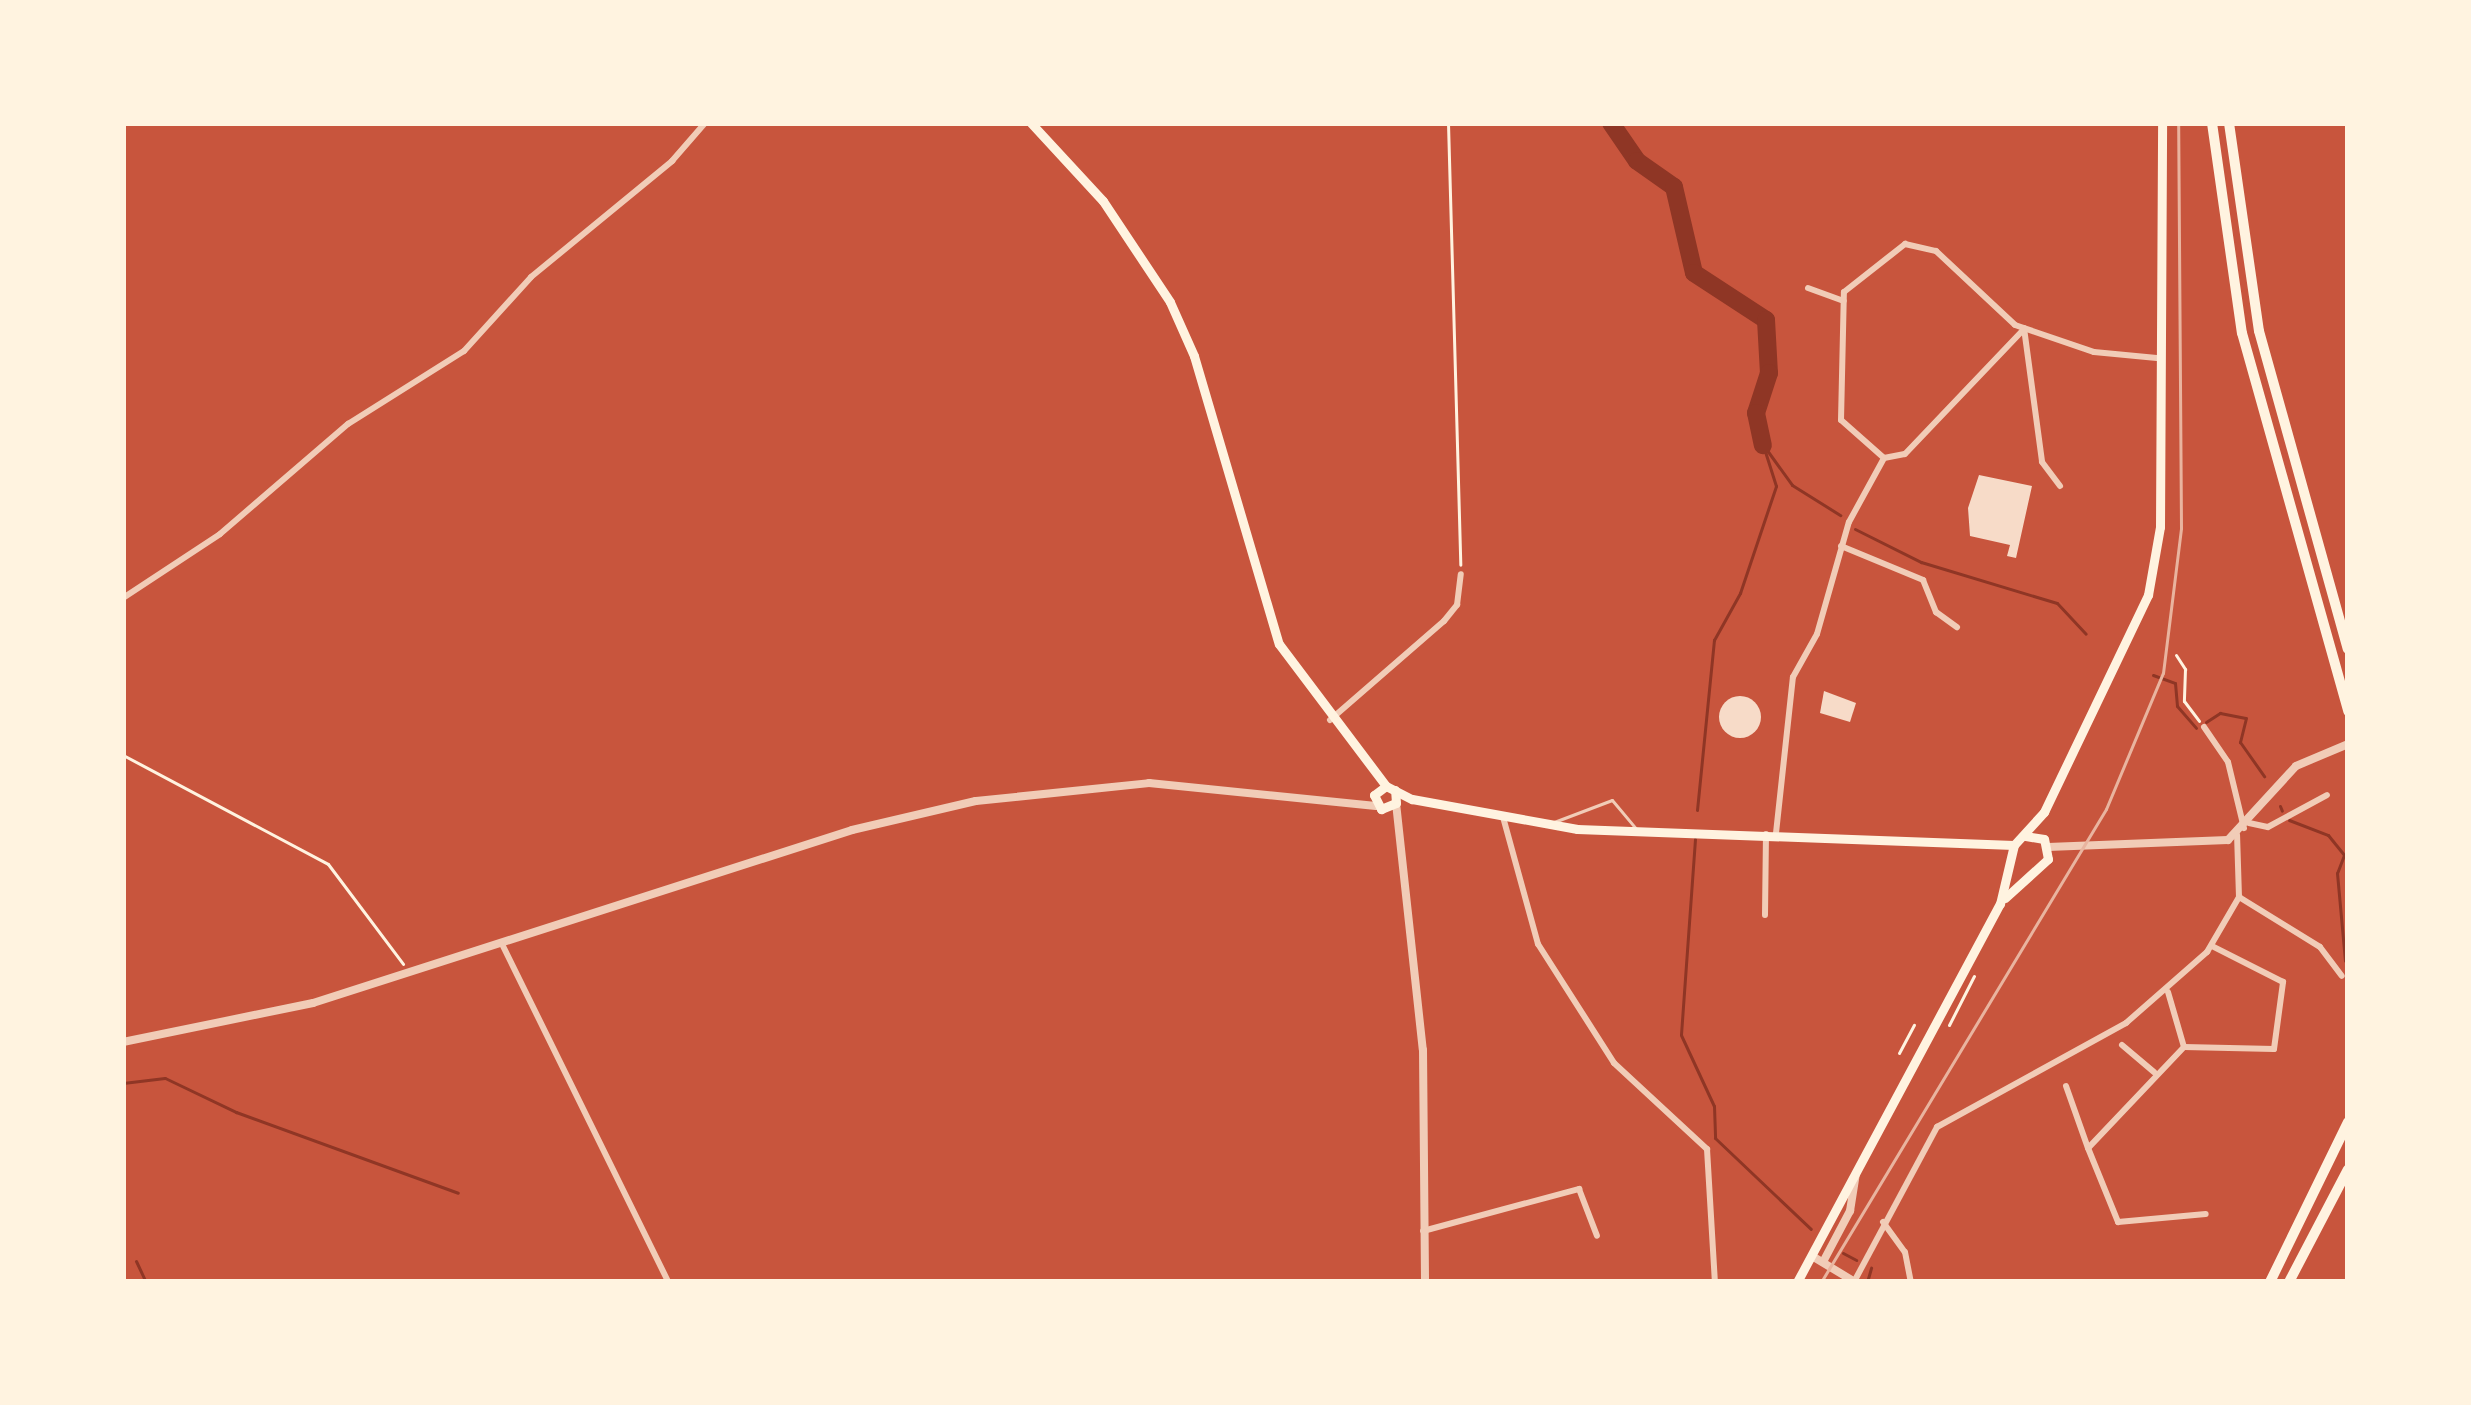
<!DOCTYPE html>
<style>
body{margin:0}
#map{position:relative;width:2471px;height:1405px;overflow:hidden;background:#c8553d;font-family:"Work Sans",sans-serif}
div>[style]{position:absolute}
.stream>*{height:3px;margin:-1.5px;padding:0 1.5px;transform-origin:1.5px;border-radius:1.5px;background:#8f3625}
.river>*{height:18px;margin:-9px;padding:0 9px;transform-origin:9px;border-radius:9px;background:#8f3625}
.building>*{inset:0;background:#f7dbc8}
.round{border-radius:50%}
.path>*{height:3px;margin:-1.5px;padding:0 1.5px;transform-origin:1.5px;border-radius:1.5px;background:#fff3e0}
.service>*{height:3px;margin:-1.5px;padding:0 1.5px;transform-origin:1.5px;border-radius:1.5px;background:#f1ccb7}
.minor>*{height:6px;margin:-3px;padding:0 3px;transform-origin:3px;border-radius:3px;background:#f1ccb7}
.tertiary>*{height:8px;margin:-4px;padding:0 4px;transform-origin:4px;border-radius:4px;background:#f1ccb7}
.secondary>*{height:9px;margin:-4.5px;padding:0 4.5px;transform-origin:4.5px;border-radius:4.5px;background:#fff3e0}
.primary>*{height:9px;margin:-4.5px;padding:0 4.5px;transform-origin:4.5px;border-radius:4.5px;background:#fff3e0}
.motorway>*{height:10px;margin:-5px;padding:0 5px;transform-origin:5px;border-radius:5px;background:#fff3e0}
.rail>*{height:3px;margin:-1.5px;padding:0 1.5px;transform-origin:1.5px;border-radius:1.5px;background:#e9b49f}
span{translate:-50% -50%;white-space:nowrap;text-align:center;line-height:1.15;-webkit-text-stroke:12px #fff3e0;paint-order:stroke}
.frame{position:absolute;inset:0;border:126px solid #fff3e0;pointer-events:none}
</style>
<div id="map">
<div class="stream">
<i style="left:1764px;top:446px;width:48px;rotate:54.3deg"></i>
<i style="left:1792px;top:485px;width:57px;rotate:32deg"></i>
<i style="left:1855px;top:529px;width:74px;rotate:26.6deg"></i>
<i style="left:1921px;top:562px;width:142px;rotate:16.8deg"></i>
<i style="left:2057px;top:603px;width:42px;rotate:46.9deg"></i>
<i style="left:2153px;top:675px;width:23px;rotate:20deg"></i>
<i style="left:2175px;top:683px;width:23px;rotate:85deg"></i>
<i style="left:2177px;top:706px;width:29px;rotate:49deg"></i>
<i style="left:2206px;top:722px;width:17px;rotate:-33deg"></i>
<i style="left:2220px;top:713px;width:26px;rotate:11deg"></i>
<i style="left:2246px;top:718px;width:25px;rotate:104deg"></i>
<i style="left:2240px;top:742px;width:42px;rotate:54.8deg"></i>
<i style="left:2280px;top:806px;width:5px;rotate:68deg"></i>
<i style="left:1697px;top:810px;width:171px;rotate:-84.3deg"></i>
<i style="left:1714px;top:640px;width:54px;rotate:-61deg"></i>
<i style="left:1740px;top:593px;width:113px;rotate:-71.4deg"></i>
<i style="left:1776px;top:486px;width:43px;rotate:-107.6deg"></i>
<i style="left:2289px;top:820px;width:42px;rotate:21deg"></i>
<i style="left:2328px;top:835px;width:26px;rotate:51deg"></i>
<i style="left:2344px;top:855px;width:19px;rotate:111deg"></i>
<i style="left:2337px;top:873px;width:88px;rotate:84.8deg"></i>
<i style="left:1695px;top:839px;width:196px;rotate:94.1deg"></i>
<i style="left:1681px;top:1035px;width:78px;rotate:65.1deg"></i>
<i style="left:1714px;top:1106px;width:32px;rotate:88deg"></i>
<i style="left:1715px;top:1138px;width:132px;rotate:43.5deg"></i>
<i style="left:123px;top:1083px;width:42px;rotate:-6.8deg"></i>
<i style="left:165px;top:1078px;width:79px;rotate:25.6deg"></i>
<i style="left:236px;top:1112px;width:236px;rotate:20deg"></i>
<i style="left:1843px;top:1253px;width:15px;rotate:28deg"></i>
<i style="left:123px;top:1257px;width:1px"></i>
<i style="left:136px;top:1261px;width:23px;rotate:65deg"></i>
<i style="left:1867px;top:1282px;width:15px;rotate:-74deg"></i>
</div>
<div class="river">
<i style="left:1611px;top:123px;width:46px;rotate:55.6deg"></i>
<i style="left:1637px;top:161px;width:45px;rotate:35.1deg"></i>
<i style="left:1674px;top:187px;width:88px;rotate:76.9deg"></i>
<i style="left:1694px;top:273px;width:86px;rotate:33.1deg"></i>
<i style="left:1766px;top:320px;width:53px;rotate:86.8deg"></i>
<i style="left:1769px;top:373px;width:42px;rotate:108deg"></i>
<i style="left:1756px;top:413px;width:33px;rotate:78deg"></i>
</div>
<div class="building">
<i style="clip-path:polygon(1979px 475px,2032px 486px,2016px 558px,2007px 556px,2010px 545px,1970px 536px,1968px 508px)"></i>
<i style="clip-path:polygon(1824px 691px,1856px 703px,1850px 722px,1820px 713px)"></i>
<i class="round" style="left:1719px;top:696px;width:42px;height:42px"></i>
</div>
<div class="path">
<i style="left:1448px;top:123px;width:442px;rotate:88.4deg"></i>
<i style="left:2176px;top:655px;width:17px;rotate:57deg"></i>
<i style="left:2185px;top:669px;width:32px;rotate:92deg"></i>
<i style="left:2184px;top:701px;width:25px;rotate:53deg"></i>
<i style="left:123px;top:755px;width:232px;rotate:28deg"></i>
<i style="left:328px;top:864px;width:125px;rotate:53.1deg"></i>
<i style="left:1949px;top:1025px;width:55px;rotate:-63deg"></i>
<i style="left:1899px;top:1053px;width:32px;rotate:-62deg"></i>
</div>
<div class="service">
<i style="left:1554px;top:822px;width:62px;rotate:-20.8deg"></i>
<i style="left:1612px;top:800px;width:39px;rotate:50deg"></i>
</div>
<div class="minor">
<i style="left:1808px;top:288px;width:38px;rotate:20deg"></i>
<i style="left:2024px;top:328px;width:135px;rotate:82.3deg"></i>
<i style="left:2042px;top:462px;width:30px;rotate:53deg"></i>
<i style="left:1884px;top:458px;width:57px;rotate:-138.5deg"></i>
<i style="left:1841px;top:420px;width:128px;rotate:-88.7deg"></i>
<i style="left:1844px;top:292px;width:78px;rotate:-38.2deg"></i>
<i style="left:1905px;top:244px;width:32px;rotate:13deg"></i>
<i style="left:1936px;top:251px;width:108px;rotate:43.1deg"></i>
<i style="left:2015px;top:325px;width:83px;rotate:18.9deg"></i>
<i style="left:2094px;top:352px;width:63px;rotate:5.4deg"></i>
<i style="left:1884px;top:458px;width:21px;rotate:-11deg"></i>
<i style="left:1905px;top:454px;width:173px;rotate:-46.4deg"></i>
<i style="left:1841px;top:546px;width:89px;rotate:22.5deg"></i>
<i style="left:1923px;top:580px;width:35px;rotate:68deg"></i>
<i style="left:1936px;top:612px;width:26px;rotate:36deg"></i>
<i style="left:123px;top:598px;width:116px;rotate:-33.4deg"></i>
<i style="left:220px;top:534px;width:169px;rotate:-40.7deg"></i>
<i style="left:348px;top:424px;width:137px;rotate:-32.2deg"></i>
<i style="left:464px;top:351px;width:100px;rotate:-47.8deg"></i>
<i style="left:531px;top:277px;width:183px;rotate:-39.4deg"></i>
<i style="left:672px;top:161px;width:50px;rotate:-49deg"></i>
<i style="left:1330px;top:720px;width:151px;rotate:-41deg"></i>
<i style="left:1444px;top:621px;width:21px;rotate:-51deg"></i>
<i style="left:1457px;top:605px;width:31px;rotate:-83deg"></i>
<i style="left:2204px;top:727px;width:42px;rotate:55.6deg"></i>
<i style="left:2228px;top:762px;width:68px;rotate:76.4deg"></i>
<i style="left:1503px;top:817px;width:132px;rotate:74.6deg"></i>
<i style="left:1538px;top:944px;width:141px;rotate:57.4deg"></i>
<i style="left:1614px;top:1063px;width:127px;rotate:42.8deg"></i>
<i style="left:1707px;top:1149px;width:133px;rotate:86.6deg"></i>
<i style="left:2249px;top:823px;width:19px;rotate:12deg"></i>
<i style="left:2268px;top:827px;width:67px;rotate:-28.5deg"></i>
<i style="left:1776px;top:833px;width:157px;rotate:-83.8deg"></i>
<i style="left:1793px;top:677px;width:49px;rotate:-60.8deg"></i>
<i style="left:1817px;top:634px;width:116px;rotate:-74.1deg"></i>
<i style="left:1849px;top:522px;width:73px;rotate:-61.3deg"></i>
<i style="left:2239px;top:897px;width:95px;rotate:31.7deg"></i>
<i style="left:2320px;top:947px;width:36px;rotate:53deg"></i>
<i style="left:1765px;top:915px;width:81px;rotate:-89.3deg"></i>
<i style="left:502px;top:944px;width:377px;rotate:63.8deg"></i>
<i style="left:2168px;top:992px;width:57px;rotate:73.8deg"></i>
<i style="left:2184px;top:1047px;width:139px;rotate:133.5deg"></i>
<i style="left:2088px;top:1148px;width:80px;rotate:67.9deg"></i>
<i style="left:2118px;top:1222px;width:88px;rotate:-5.2deg"></i>
<i style="left:2122px;top:1045px;width:42px;rotate:40.2deg"></i>
<i style="left:2184px;top:1047px;width:90px;rotate:1.3deg"></i>
<i style="left:2274px;top:1049px;width:68px;rotate:-82.3deg"></i>
<i style="left:2283px;top:982px;width:80px;rotate:-153.1deg"></i>
<i style="left:2066px;top:1086px;width:66px;rotate:70.5deg"></i>
<i style="left:1883px;top:1222px;width:37px;rotate:54deg"></i>
<i style="left:1905px;top:1252px;width:31px;rotate:79deg"></i>
<i style="left:1423px;top:1231px;width:162px;rotate:-15.1deg"></i>
<i style="left:1579px;top:1189px;width:50px;rotate:69deg"></i>
<i style="left:1855px;top:1280px;width:174px;rotate:-61.8deg"></i>
<i style="left:1937px;top:1127px;width:216px;rotate:-28.8deg"></i>
<i style="left:2126px;top:1023px;width:108px;rotate:-41.2deg"></i>
<i style="left:2207px;top:952px;width:64px;rotate:-59.8deg"></i>
<i style="left:2239px;top:897px;width:62px;rotate:-91.8deg"></i>
</div>
<div class="tertiary">
<i style="left:1396px;top:803px;width:248px;rotate:83.8deg"></i>
<i style="left:1423px;top:1050px;width:232px;rotate:89.5deg"></i>
<i style="left:2048px;top:847px;width:180px;rotate:-2.2deg"></i>
<i style="left:2228px;top:840px;width:100px;rotate:-47.4deg"></i>
<i style="left:2296px;top:766px;width:56px;rotate:-22.9deg"></i>
<i style="left:123px;top:1042px;width:194px;rotate:-11.6deg"></i>
<i style="left:313px;top:1003px;width:566px;rotate:-17.79deg"></i>
<i style="left:852px;top:830px;width:127px;rotate:-13.2deg"></i>
<i style="left:976px;top:801px;width:174px;rotate:-5.9deg"></i>
<i style="left:1149px;top:783px;width:228px;rotate:5.8deg"></i>
<i style="left:1812px;top:1256px;width:50px;rotate:31.2deg"></i>
<i style="left:1823px;top:1262px;width:58px;rotate:-62.1deg"></i>
<i style="left:1850px;top:1211px;width:36px;rotate:-81deg"></i>
</div>
<div class="secondary">
<i style="left:1031px;top:123px;width:106px;rotate:47.3deg"></i>
<i style="left:1103px;top:201px;width:121px;rotate:56.4deg"></i>
<i style="left:1170px;top:302px;width:59px;rotate:66deg"></i>
<i style="left:1194px;top:356px;width:300px;rotate:73.6deg"></i>
<i style="left:1279px;top:644px;width:178px;rotate:53deg"></i>
<i style="left:1386px;top:786px;width:29px;rotate:27deg"></i>
<i style="left:1412px;top:799px;width:168px;rotate:10.3deg"></i>
<i style="left:1577px;top:829px;width:437px;rotate:2.1deg"></i>
<i style="left:1386px;top:786px;width:15px;rotate:143deg"></i>
<i style="left:1374px;top:795px;width:16px;rotate:63deg"></i>
<i style="left:1381px;top:809px;width:16px;rotate:-22deg"></i>
<i style="left:1396px;top:803px;width:13px;rotate:-94deg"></i>
</div>
<div class="primary">
<i style="left:2005px;top:898px;width:58px;rotate:-42.2deg"></i>
<i style="left:2048px;top:859px;width:20px;rotate:-101deg"></i>
<i style="left:2044px;top:839px;width:20px;rotate:-171deg"></i>
<i style="left:1797px;top:1282px;width:429px;rotate:-61.8deg"></i>
<i style="left:2000px;top:904px;width:61px;rotate:-76.7deg"></i>
<i style="left:2014px;top:845px;width:45px;rotate:-47.7deg"></i>
<i style="left:2044px;top:812px;width:241px;rotate:-64.4deg"></i>
<i style="left:2148px;top:595px;width:69px;rotate:-80deg"></i>
<i style="left:2160px;top:527px;width:404px;rotate:-89.7deg"></i>
</div>
<div class="motorway">
<i style="left:2212px;top:123px;width:212px;rotate:81.9deg"></i>
<i style="left:2242px;top:333px;width:393px;rotate:74.3deg"></i>
<i style="left:2229px;top:123px;width:210px;rotate:81.8deg"></i>
<i style="left:2259px;top:331px;width:330px;rotate:74.4deg"></i>
<i style="left:2270px;top:1282px;width:178px;rotate:-64deg"></i>
<i style="left:2289px;top:1282px;width:127px;rotate:-62.4deg"></i>
</div>
<div class="rail">
<i style="left:1821px;top:1282px;width:552px;rotate:-58.93deg"></i>
<i style="left:2106px;top:809px;width:147px;rotate:-67.3deg"></i>
<i style="left:2163px;top:673px;width:146px;rotate:-82.9deg"></i>
<i style="left:2181px;top:528px;width:405px;rotate:-90.4deg"></i>
</div>
<div class="frame"></div>
</div>
